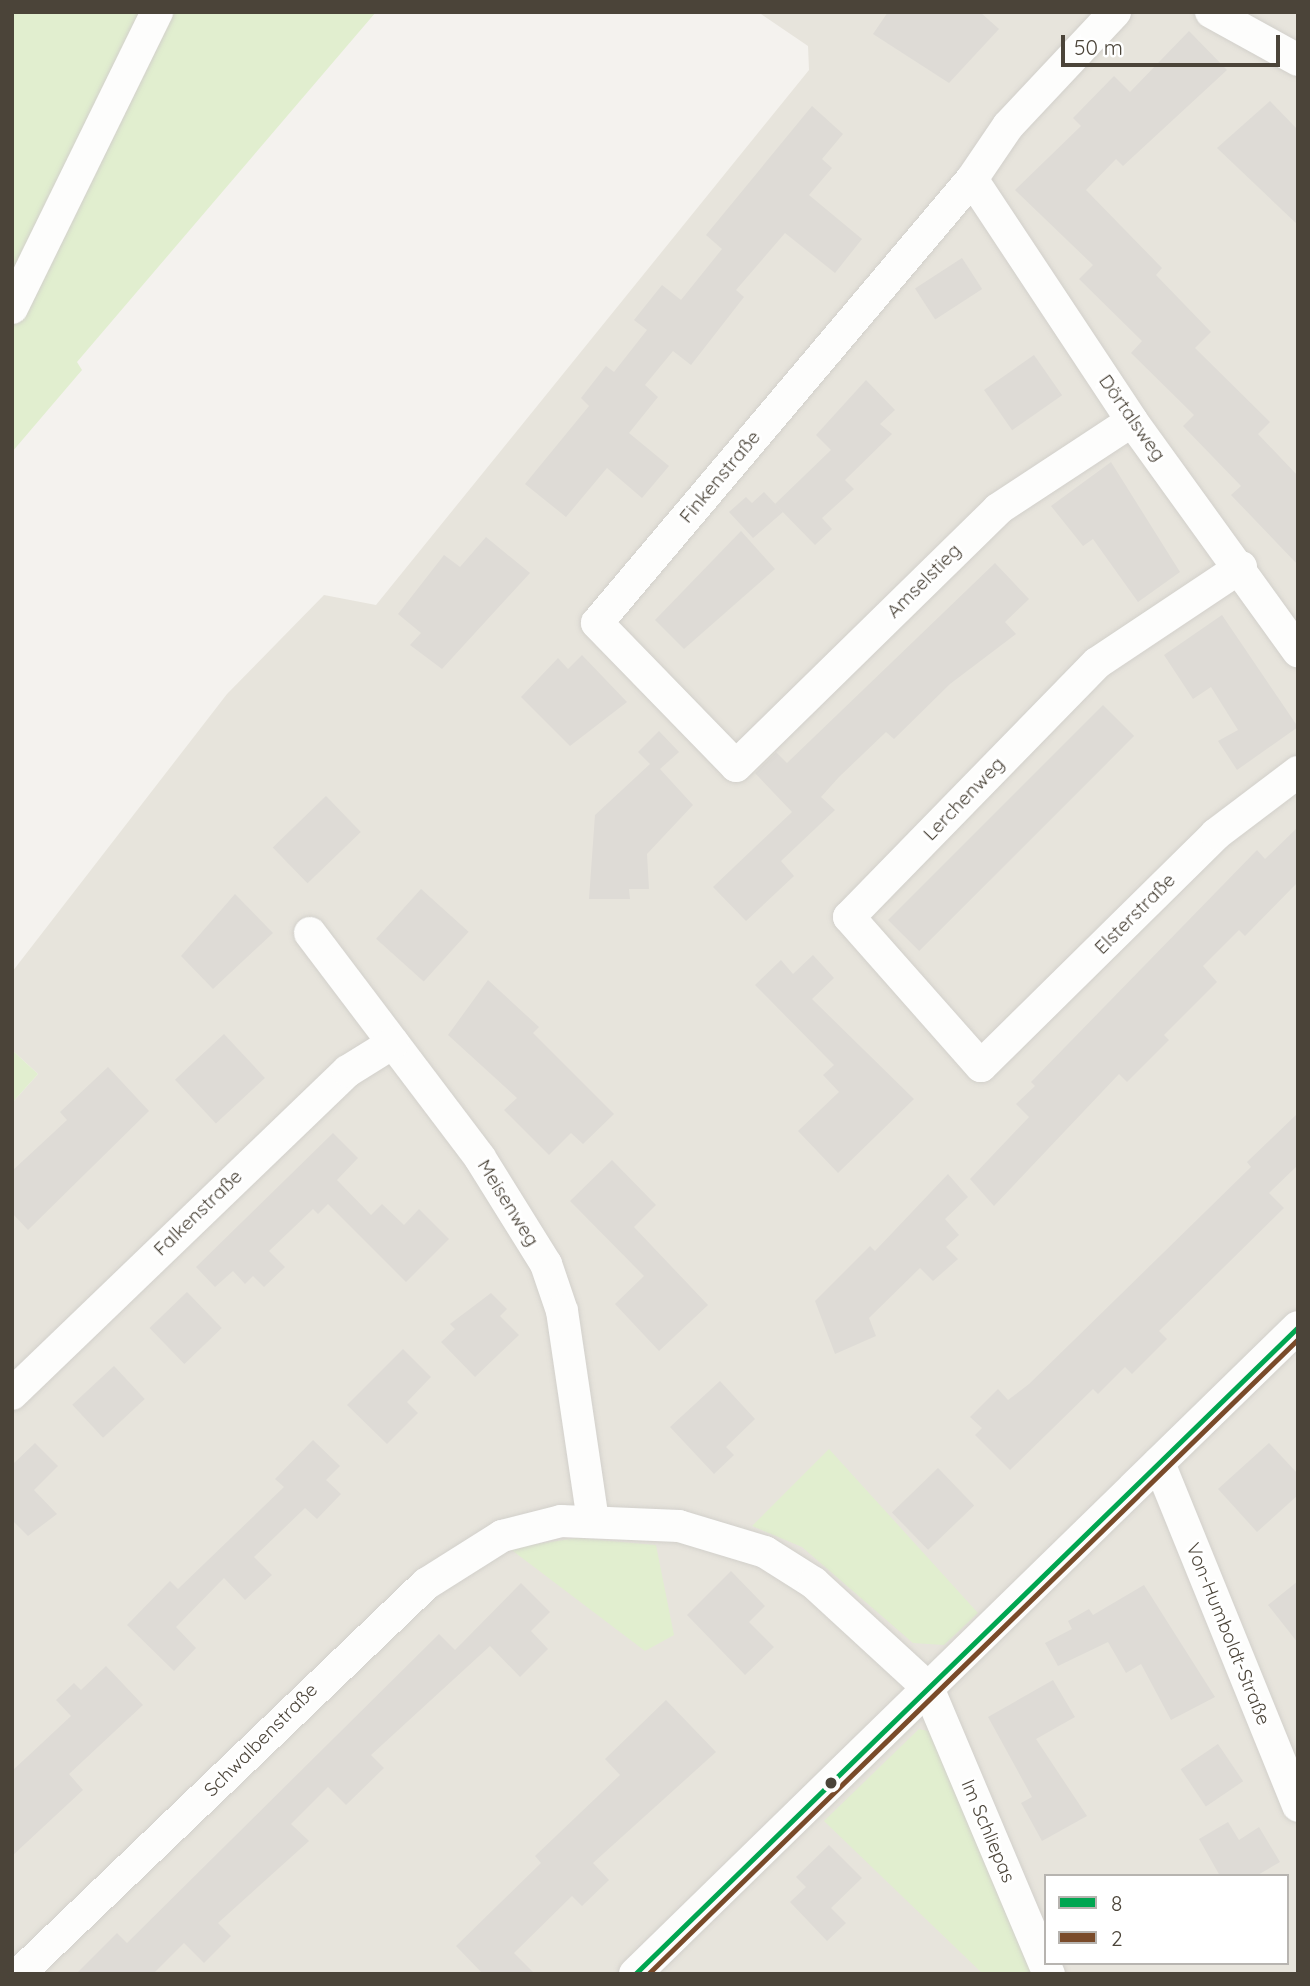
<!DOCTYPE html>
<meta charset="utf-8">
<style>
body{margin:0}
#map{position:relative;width:1310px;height:1986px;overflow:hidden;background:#f4f2ee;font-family:Quicksand,sans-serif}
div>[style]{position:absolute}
.residential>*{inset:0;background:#e7e4dc}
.green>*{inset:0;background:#e1eecf}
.building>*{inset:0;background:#dedbd6;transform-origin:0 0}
.roads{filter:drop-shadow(0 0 2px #d2d0cb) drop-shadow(0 0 2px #d2d0cb)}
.minor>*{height:32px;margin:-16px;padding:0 16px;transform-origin:16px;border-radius:16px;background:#fdfdfc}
.bus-1>*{height:5px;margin:-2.5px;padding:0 2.5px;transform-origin:2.5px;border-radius:2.5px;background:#00a651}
.bus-2>*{height:5px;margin:-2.5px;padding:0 2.5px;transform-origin:2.5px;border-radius:2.5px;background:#7a4b2a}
.dots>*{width:19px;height:19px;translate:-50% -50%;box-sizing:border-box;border:4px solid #fff;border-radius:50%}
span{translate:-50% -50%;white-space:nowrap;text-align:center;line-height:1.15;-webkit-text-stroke:6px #fff;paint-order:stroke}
.street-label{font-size:19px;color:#4b4439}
.frame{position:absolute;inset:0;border:14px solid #4b4439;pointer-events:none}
.legend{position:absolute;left:1044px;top:1874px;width:245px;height:91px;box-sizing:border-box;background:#fff;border:2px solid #b7b4b0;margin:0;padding:9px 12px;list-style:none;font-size:21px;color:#4b4439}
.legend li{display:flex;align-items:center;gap:14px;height:35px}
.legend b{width:35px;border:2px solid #b7b4b0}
.scale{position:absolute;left:1061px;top:35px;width:219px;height:32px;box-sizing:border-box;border:4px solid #4b4439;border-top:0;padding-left:9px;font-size:21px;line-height:24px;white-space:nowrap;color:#4b4439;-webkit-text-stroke:5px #fff;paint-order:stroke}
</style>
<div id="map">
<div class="residential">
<i style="clip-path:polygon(evenodd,758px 12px,1298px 12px,1298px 1974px,12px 1974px,12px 1103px,38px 1074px,12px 1050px,12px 972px,227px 694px,324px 595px,376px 605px,809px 70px,808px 46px,758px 12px,1046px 1876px,1287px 1876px,1287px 1963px,1046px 1963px,1046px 1876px)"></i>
</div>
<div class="green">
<i style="clip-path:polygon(12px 12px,376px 12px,77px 362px,82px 370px,12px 452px)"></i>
<i style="clip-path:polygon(12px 1050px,38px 1074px,12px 1103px)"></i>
<i style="clip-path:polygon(829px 1449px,978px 1613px,944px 1645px,913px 1643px,802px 1547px,752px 1526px)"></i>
<i style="clip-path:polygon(577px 1538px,656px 1545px,674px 1635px,645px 1651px,509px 1548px)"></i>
<i style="clip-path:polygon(919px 1729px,933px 1732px,1033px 1974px,983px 1974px,824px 1821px)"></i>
</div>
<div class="building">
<i style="clip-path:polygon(888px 12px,980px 12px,999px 29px,949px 83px,873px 34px)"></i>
<i style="clip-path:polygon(1189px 31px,1227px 70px,1123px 166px,1116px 159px,1086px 190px,1162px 268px,1156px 275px,1211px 332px,1195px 348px,1270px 422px,1258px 434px,1298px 476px,1298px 565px,1231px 495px,1241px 486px,1183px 426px,1194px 415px,1131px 353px,1142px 341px,1079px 279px,1093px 265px,1015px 190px,1081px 126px,1073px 118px,1114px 76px,1130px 92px)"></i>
<i style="clip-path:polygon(1270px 101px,1298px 130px,1298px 225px,1217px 148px)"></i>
<i style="clip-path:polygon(812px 106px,843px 134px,822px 159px,832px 168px,809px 195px,862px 239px,835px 273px,785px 233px,736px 290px,744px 297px,691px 365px,673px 351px,645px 385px,658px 397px,629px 433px,669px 466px,642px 498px,607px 468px,566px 517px,525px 484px,589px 406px,581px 398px,606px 366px,614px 372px,647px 330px,634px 320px,662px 285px,681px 300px,722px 249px,706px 235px)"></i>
<i style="left:962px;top:258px;width:37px;height:56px;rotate:57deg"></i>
<i style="left:1034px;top:355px;width:49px;height:61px;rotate:55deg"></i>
<i style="clip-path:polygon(866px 380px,895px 410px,880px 424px,892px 434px,845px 480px,854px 489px,822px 518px,832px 529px,815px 545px,775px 504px,831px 450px,816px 435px)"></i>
<i style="clip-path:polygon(1111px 462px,1180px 572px,1138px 602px,1093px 539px,1083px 546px,1051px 506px)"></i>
<i style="clip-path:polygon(764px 492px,783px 512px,753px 538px,729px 512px,746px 497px,752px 503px)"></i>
<i style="clip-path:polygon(741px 531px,775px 569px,684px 649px,655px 620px)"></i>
<i style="clip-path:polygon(486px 537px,530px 573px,442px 669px,410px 645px,421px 633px,398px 614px,444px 555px,460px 567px)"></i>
<i style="clip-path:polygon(995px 563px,1029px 599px,1005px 622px,1016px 634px,950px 684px,894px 739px,886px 732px,839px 777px,821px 797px,835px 810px,781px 861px,794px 876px,746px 921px,713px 887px,792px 812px,755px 773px,776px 752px,787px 763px)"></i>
<i style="clip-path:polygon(1222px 615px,1298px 727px,1237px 770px,1218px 741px,1238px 730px,1211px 687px,1193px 699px,1164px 655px)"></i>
<i style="clip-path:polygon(582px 655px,627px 702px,570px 746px,521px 697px,558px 658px,568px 669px)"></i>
<i style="left:1103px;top:705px;width:44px;height:304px;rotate:45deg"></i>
<i style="clip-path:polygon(659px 731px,679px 752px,660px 769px,693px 805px,647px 854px,649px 889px,629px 889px,630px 899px,589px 899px,595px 815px,650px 764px,638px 752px)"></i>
<i style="left:326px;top:796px;width:50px;height:74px;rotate:46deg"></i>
<i style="clip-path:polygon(1298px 827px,1298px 882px,1245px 936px,1239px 930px,1203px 966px,1217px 982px,1164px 1035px,1169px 1040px,1127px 1082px,1119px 1074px,994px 1206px,970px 1179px,1029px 1117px,1016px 1104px,1035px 1086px,1031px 1082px,1257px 850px,1265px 859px)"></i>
<i style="left:421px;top:889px;width:64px;height:67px;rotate:42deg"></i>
<i style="clip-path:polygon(235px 894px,273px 933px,213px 989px,181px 956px)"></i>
<i style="clip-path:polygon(813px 955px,834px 978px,812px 999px,914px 1099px,838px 1173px,798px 1131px,839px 1092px,823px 1075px,834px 1065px,755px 985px,781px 960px,793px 974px)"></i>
<i style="clip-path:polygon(488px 980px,539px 1027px,533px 1033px,614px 1114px,583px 1144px,571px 1133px,549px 1155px,504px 1110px,517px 1098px,448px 1035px)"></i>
<i style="left:224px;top:1034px;width:60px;height:67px;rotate:47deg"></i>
<i style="clip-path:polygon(108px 1067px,149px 1111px,28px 1230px,12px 1213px,12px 1171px,67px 1120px,60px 1112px)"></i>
<i style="clip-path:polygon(1298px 1113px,1298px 1165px,1269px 1193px,1284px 1208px,1159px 1331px,1167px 1339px,1132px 1374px,1125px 1367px,1098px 1394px,1093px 1389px,1010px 1470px,975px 1435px,982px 1428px,970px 1417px,998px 1389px,1008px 1400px,1029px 1384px,1251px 1167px,1247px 1162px)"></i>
<i style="clip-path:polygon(333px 1133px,358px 1158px,337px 1180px,371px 1215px,382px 1204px,404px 1225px,419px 1209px,449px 1239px,406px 1282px,328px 1204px,318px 1214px,313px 1209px,269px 1251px,285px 1267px,264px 1287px,253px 1276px,245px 1284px,233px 1271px,215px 1287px,196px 1267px)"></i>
<i style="clip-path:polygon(612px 1160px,656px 1205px,634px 1227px,708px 1305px,659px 1351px,615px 1304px,644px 1276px,570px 1201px)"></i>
<i style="clip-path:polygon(948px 1174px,968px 1197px,945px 1219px,959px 1235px,946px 1247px,958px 1259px,933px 1281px,920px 1268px,869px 1318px,876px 1336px,835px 1354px,815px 1301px,870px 1246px,875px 1251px)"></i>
<i style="left:187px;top:1292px;width:50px;height:52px;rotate:46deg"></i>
<i style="clip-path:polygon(491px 1293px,507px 1309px,500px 1316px,519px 1335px,475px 1377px,441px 1342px,455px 1329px,450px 1324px)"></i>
<i style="clip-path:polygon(403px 1349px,431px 1377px,407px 1402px,418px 1413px,387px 1444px,347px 1405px)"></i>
<i style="left:114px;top:1366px;width:45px;height:57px;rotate:47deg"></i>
<i style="clip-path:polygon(720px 1381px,755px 1419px,726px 1447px,734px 1455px,714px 1474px,670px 1427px)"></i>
<i style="clip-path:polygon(313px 1440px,340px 1466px,326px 1480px,341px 1494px,317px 1519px,305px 1508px,254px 1557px,272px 1575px,245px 1600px,224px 1578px,176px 1627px,196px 1648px,174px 1671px,127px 1625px,170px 1581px,178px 1589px,284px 1487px,275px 1479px)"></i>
<i style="clip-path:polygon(35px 1443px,58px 1466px,34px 1490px,57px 1514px,28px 1536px,12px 1520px,12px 1465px)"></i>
<i style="clip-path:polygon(1269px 1443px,1298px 1474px,1298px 1495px,1257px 1532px,1218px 1489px)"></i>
<i style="left:938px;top:1468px;width:52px;height:64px;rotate:46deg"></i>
<i style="clip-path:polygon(731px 1571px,765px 1606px,749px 1622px,774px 1647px,745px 1675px,687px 1615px)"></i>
<i style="clip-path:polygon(1298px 1581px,1298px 1643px,1268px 1605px)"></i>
<i style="clip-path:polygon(521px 1583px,550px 1612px,531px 1631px,548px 1649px,520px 1677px,490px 1646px,371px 1755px,384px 1768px,346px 1805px,328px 1787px,291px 1824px,309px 1841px,218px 1923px,231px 1936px,204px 1963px,184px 1943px,153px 1974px,76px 1974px,117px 1933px,127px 1943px,439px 1634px,455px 1650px)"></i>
<i style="clip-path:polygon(1144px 1585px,1215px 1697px,1171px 1720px,1141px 1664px,1126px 1673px,1108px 1642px,1058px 1666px,1045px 1643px,1072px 1629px,1068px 1621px,1089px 1609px,1093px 1615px)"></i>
<i style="clip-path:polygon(106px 1666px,143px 1705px,69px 1774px,83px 1790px,12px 1856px,12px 1771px,71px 1716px,56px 1700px,74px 1683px,81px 1690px)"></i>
<i style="clip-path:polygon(1053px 1680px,1075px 1717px,1036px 1739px,1087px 1816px,1042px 1841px,1021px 1803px,1032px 1797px,988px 1717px)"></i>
<i style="clip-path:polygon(666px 1700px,716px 1752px,593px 1863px,609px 1880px,582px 1906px,572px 1896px,514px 1953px,535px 1974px,483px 1974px,456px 1946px,541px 1863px,535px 1856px,620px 1775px,605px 1759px)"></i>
<i style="left:1218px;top:1744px;width:45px;height:45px;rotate:56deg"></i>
<i style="clip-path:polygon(1228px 1822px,1239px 1840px,1259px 1827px,1280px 1862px,1256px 1876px,1220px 1876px,1199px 1839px)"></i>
<i style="clip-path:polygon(829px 1845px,862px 1878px,831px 1908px,846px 1923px,827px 1941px,790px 1902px,806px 1887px,796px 1877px)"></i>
</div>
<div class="roads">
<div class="minor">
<i style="left:1115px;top:12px;width:156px;rotate:133.2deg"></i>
<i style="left:1008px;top:126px;width:64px;rotate:124.2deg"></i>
<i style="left:972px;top:179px;width:581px;rotate:130.18deg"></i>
<i style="left:597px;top:623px;width:199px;rotate:45.8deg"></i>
<i style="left:736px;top:766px;width:367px;rotate:-44.4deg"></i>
<i style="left:998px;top:509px;width:160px;rotate:-33.3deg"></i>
<i style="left:1211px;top:12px;width:99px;rotate:28.9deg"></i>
<i style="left:972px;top:179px;width:290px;rotate:56.5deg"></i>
<i style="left:1132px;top:421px;width:284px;rotate:54.2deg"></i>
<i style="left:12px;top:308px;width:330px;rotate:-63.9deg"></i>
<i style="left:1241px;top:567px;width:173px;rotate:146.3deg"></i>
<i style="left:1097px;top:663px;width:355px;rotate:134.3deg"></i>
<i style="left:849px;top:917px;width:199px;rotate:48.5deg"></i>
<i style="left:981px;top:1066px;width:330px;rotate:-44.6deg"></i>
<i style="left:1216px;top:834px;width:103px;rotate:-37.1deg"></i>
<i style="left:310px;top:933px;width:282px;rotate:52.9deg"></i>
<i style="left:480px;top:1158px;width:125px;rotate:58.1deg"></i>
<i style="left:546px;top:1264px;width:50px;rotate:71.2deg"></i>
<i style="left:562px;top:1311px;width:212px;rotate:81.6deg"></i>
<i style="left:12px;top:1394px;width:466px;rotate:-43.9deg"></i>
<i style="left:348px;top:1071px;width:53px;rotate:-31.9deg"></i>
<i style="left:1159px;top:1463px;width:370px;rotate:67.9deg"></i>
<i style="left:19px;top:1974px;width:564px;rotate:-43.78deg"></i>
<i style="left:426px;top:1584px;width:90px;rotate:-32.3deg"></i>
<i style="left:502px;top:1536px;width:61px;rotate:-14.3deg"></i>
<i style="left:561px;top:1521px;width:118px;rotate:2.4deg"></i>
<i style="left:679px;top:1526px;width:90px;rotate:16.8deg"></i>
<i style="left:765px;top:1552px;width:58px;rotate:32.3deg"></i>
<i style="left:814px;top:1583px;width:155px;rotate:42.6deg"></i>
<i style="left:928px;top:1688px;width:311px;rotate:67.1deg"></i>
<i style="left:635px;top:1974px;width:926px;rotate:-44.3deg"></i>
</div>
</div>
<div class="bus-1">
<i style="left:635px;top:1974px;width:926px;rotate:-44.3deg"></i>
</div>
<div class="bus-2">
<i style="left:648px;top:1974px;width:909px;rotate:-44.33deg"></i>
</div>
<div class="dots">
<i style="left:831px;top:1783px;background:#4b4439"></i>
</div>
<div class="street-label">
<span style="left:1132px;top:418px;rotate:55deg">Dörtalsweg</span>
<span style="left:720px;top:477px;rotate:-50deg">Finkenstraße</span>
<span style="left:924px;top:581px;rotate:-45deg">Amselstieg</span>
<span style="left:964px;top:799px;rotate:-46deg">Lerchenweg</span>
<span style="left:1135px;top:914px;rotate:-45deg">Elsterstraße</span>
<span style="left:508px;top:1203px;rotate:58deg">Meisenweg</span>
<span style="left:198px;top:1213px;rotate:-44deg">Falkenstraße</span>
<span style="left:1228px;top:1634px;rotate:68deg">Von-Humboldt-Straße</span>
<span style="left:261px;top:1740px;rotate:-45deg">Schwalbenstraße</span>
<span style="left:988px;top:1831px;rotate:67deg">Im Schliepas</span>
</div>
<div class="frame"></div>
<ul class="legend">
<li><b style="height:9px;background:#00a651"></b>8</li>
<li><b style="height:9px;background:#7a4b2a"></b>2</li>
</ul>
<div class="scale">50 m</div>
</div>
